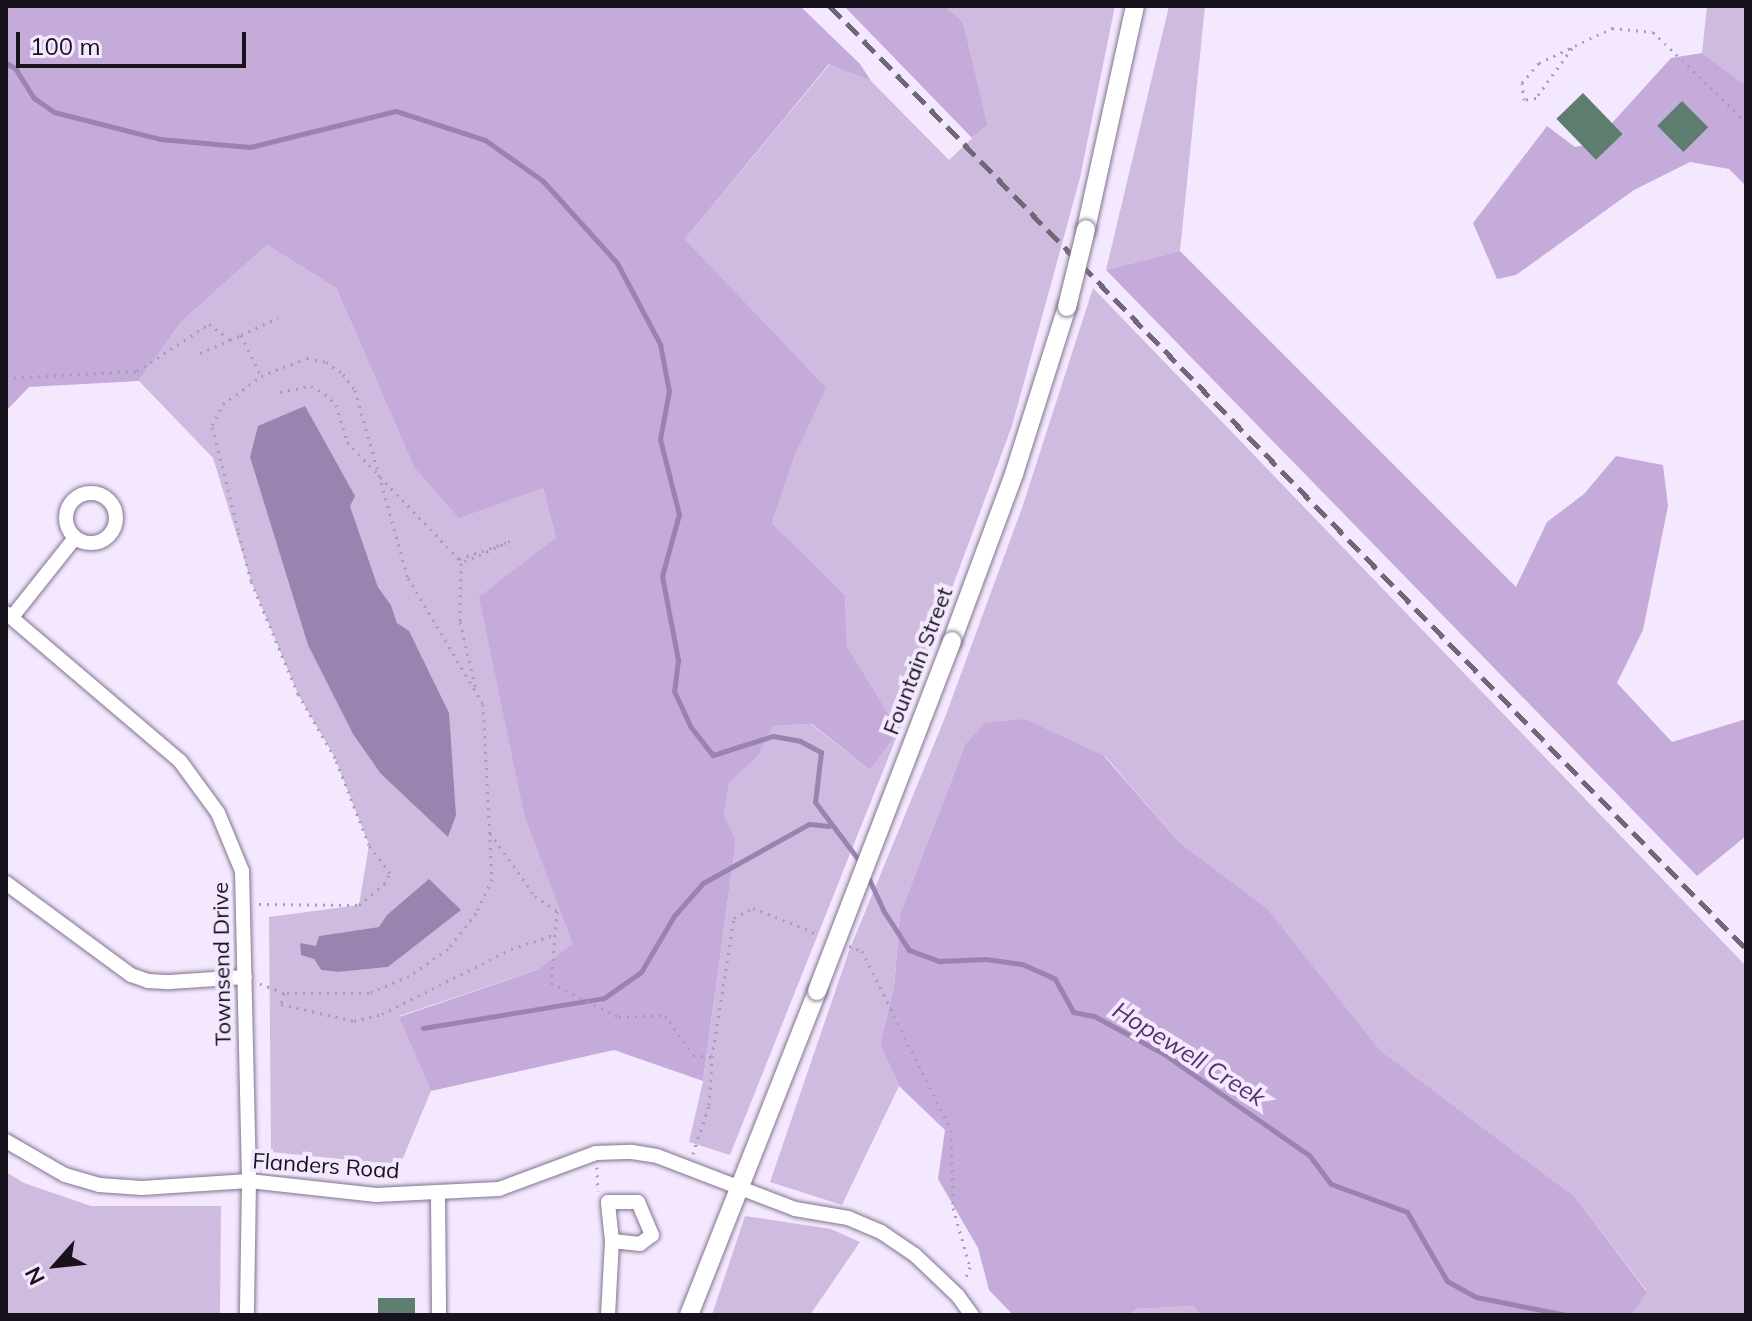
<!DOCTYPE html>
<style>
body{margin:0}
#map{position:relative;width:1752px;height:1321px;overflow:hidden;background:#f4e8ff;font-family:Mulish,sans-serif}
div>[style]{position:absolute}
.green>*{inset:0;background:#cebbdf}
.forest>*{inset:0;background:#c5abda}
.water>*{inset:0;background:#9b83b0}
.stream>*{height:5px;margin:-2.5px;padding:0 2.5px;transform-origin:2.5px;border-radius:2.5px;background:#9b83b0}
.building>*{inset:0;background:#5d7d6f;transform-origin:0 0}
.path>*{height:3px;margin-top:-1.5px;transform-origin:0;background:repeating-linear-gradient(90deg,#a79eb0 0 2px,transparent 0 8px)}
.roads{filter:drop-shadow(0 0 2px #81748d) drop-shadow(0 0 2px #81748d)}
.minor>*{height:14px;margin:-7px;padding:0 7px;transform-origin:7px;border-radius:7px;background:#fff}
.minor>.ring{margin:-7px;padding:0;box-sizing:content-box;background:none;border:14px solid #fff;border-radius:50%}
.secondary>*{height:18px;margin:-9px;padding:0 9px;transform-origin:9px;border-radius:9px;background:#fff}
.rail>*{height:5px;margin-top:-2.5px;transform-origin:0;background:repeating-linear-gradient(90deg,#706877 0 16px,transparent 0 24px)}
.bridges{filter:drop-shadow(0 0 2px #81748d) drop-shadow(0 0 2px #81748d)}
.secondary-bridge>*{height:18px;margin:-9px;padding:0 9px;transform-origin:9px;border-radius:9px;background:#fff}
span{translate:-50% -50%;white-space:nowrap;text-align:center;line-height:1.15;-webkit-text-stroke:8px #f4e8ff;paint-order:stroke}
.street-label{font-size:22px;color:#17121c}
.water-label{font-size:24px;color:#53326c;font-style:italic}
.frame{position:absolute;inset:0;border:8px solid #17121c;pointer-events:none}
.north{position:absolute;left:16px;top:1225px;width:80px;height:80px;-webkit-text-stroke:6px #f4e8ff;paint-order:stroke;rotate:243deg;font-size:22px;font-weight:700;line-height:32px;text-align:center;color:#17121c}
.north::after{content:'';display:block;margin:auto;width:28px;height:36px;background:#17121c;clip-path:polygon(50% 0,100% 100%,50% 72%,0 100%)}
.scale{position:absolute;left:16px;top:32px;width:230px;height:36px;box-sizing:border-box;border:4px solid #17121c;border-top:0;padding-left:10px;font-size:24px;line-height:28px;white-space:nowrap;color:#17121c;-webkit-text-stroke:6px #f4e8ff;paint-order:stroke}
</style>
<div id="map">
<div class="green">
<i style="clip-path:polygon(945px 6px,1115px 6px,1080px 178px,1012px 426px,899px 731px,730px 1155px,689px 1142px,703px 1081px,736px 840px,724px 815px,729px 783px,758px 756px,773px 726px,811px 724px,870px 770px,899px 731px,847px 646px,845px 595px,772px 523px,795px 455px,825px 388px,685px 239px,830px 64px,871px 81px,949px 160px,986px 125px,963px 22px)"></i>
<i style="clip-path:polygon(1169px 6px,1205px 6px,1180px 251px,1106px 270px)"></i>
<i style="clip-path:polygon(1707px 6px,1746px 6px,1746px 85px,1702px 53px)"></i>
<i style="clip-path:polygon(evenodd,267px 245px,336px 288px,414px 467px,543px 488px,556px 538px,525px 818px,574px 944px,537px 970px,399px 1016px,431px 1091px,400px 1165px,271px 1152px,269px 917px,359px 905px,369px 845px,335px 758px,298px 694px,251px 581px,213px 458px,139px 381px,181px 322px,267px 245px,305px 406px,350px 506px,378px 587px,391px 605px,397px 623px,448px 836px,381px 774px,305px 406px,267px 245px,461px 909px,388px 967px,338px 972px,321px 970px,314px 959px,319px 936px,380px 927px,387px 915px,461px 909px)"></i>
<i style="clip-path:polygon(1093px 288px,1746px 966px,1746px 1315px,1631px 1315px,1647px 1291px,1574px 1196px,1381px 1051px,1267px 908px,1179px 842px,1105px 756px,965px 745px,900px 914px,894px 987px,880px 1044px,899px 1086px,842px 1205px,770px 1182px,849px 951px,944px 720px,1022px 508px)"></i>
<i style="clip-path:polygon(6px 1172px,24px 1183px,91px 1206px,221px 1206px,220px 1315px,6px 1315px)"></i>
<i style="clip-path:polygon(745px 1216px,831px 1229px,860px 1242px,810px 1315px,712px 1315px)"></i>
<i style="clip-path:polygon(1194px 1306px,1200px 1315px,1129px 1315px,1137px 1309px)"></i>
</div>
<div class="forest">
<i style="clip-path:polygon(6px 6px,800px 6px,860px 64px,871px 81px,829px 64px,685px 239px,826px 388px,795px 455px,772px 523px,845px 595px,847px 646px,899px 731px,870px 770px,812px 724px,773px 726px,758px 756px,729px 783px,724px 815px,736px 840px,703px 1081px,614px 1050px,431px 1091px,399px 1017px,537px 970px,573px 944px,525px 818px,479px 597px,556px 538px,543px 488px,459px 518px,414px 467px,336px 288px,267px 245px,181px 322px,139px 381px,29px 387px,6px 411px)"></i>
<i style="clip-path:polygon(844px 6px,945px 6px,963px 22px,987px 125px,972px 138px)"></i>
<i style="clip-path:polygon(1702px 53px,1746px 85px,1746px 186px,1729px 169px,1690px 162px,1634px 190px,1516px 275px,1497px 279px,1473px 223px,1547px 126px,1575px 147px,1593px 144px,1671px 58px)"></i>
<i style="clip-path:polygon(1180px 251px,1516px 587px,1547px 522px,1584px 494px,1616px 456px,1663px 465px,1668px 506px,1643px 630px,1617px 683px,1672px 742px,1746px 719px,1746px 836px,1697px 876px,1106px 270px)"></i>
<i style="clip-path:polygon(1025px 719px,1104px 756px,1179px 842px,1267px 908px,1381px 1051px,1574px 1196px,1647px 1292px,1631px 1315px,1200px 1315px,1194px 1306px,1137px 1309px,1129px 1315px,1013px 1315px,989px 1290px,978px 1248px,938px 1179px,945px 1130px,899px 1086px,880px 1044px,894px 987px,900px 914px,965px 745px,985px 723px)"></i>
</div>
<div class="water">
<i style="clip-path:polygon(305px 406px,355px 496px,350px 506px,378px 587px,391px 605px,397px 623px,409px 631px,449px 713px,456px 815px,448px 837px,381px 774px,353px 734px,308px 645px,250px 457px,258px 426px)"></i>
<i style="clip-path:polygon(429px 879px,461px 910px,388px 967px,338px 972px,321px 970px,314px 959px,301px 955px,300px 943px,316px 946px,319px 936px,379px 927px,387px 915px)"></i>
</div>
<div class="stream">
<i style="left:6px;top:63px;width:10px;rotate:29deg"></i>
<i style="left:15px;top:68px;width:36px;rotate:58deg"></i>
<i style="left:34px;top:98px;width:24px;rotate:35deg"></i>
<i style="left:54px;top:112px;width:109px;rotate:14.3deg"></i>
<i style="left:160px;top:139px;width:90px;rotate:5.1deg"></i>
<i style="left:250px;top:147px;width:150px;rotate:-13.9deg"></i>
<i style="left:396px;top:111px;width:94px;rotate:18deg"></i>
<i style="left:485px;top:140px;width:71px;rotate:35.3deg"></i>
<i style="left:543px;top:181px;width:110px;rotate:47.9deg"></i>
<i style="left:617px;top:263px;width:92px;rotate:62deg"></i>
<i style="left:660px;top:344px;width:48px;rotate:79.2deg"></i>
<i style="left:669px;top:391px;width:49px;rotate:100.6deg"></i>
<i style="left:660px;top:439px;width:77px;rotate:75.8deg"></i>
<i style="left:679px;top:514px;width:64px;rotate:105.3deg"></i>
<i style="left:662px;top:576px;width:86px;rotate:79.2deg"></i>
<i style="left:678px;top:660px;width:31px;rotate:97deg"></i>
<i style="left:674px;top:691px;width:38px;rotate:65deg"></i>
<i style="left:690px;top:726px;width:37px;rotate:52deg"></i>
<i style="left:713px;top:755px;width:63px;rotate:-17.6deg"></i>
<i style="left:773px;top:736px;width:27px;rotate:10deg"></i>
<i style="left:800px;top:741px;width:24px;rotate:28deg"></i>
<i style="left:821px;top:752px;width:50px;rotate:96.8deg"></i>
<i style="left:815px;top:802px;width:76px;rotate:53deg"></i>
<i style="left:867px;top:875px;width:38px;rotate:65deg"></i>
<i style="left:883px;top:910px;width:48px;rotate:57deg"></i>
<i style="left:909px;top:950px;width:33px;rotate:20deg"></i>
<i style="left:940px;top:961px;width:46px;rotate:-2.5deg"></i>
<i style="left:986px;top:959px;width:36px;rotate:8deg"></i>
<i style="left:1022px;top:964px;width:36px;rotate:24deg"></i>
<i style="left:1055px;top:979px;width:38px;rotate:61deg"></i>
<i style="left:1073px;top:1012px;width:21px;rotate:11deg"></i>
<i style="left:1094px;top:1016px;width:80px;rotate:28.5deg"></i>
<i style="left:1164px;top:1054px;width:177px;rotate:34.9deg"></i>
<i style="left:1309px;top:1155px;width:36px;rotate:53deg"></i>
<i style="left:1331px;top:1184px;width:81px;rotate:20.2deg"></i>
<i style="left:1407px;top:1212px;width:80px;rotate:59.9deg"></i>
<i style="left:1447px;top:1281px;width:33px;rotate:29deg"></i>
<i style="left:1476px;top:1297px;width:92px;rotate:11.3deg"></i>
<i style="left:423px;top:1028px;width:183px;rotate:-9.4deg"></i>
<i style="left:604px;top:998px;width:45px;rotate:-35.1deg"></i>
<i style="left:641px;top:972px;width:65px;rotate:-59.5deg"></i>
<i style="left:674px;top:916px;width:44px;rotate:-48.7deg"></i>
<i style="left:703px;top:883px;width:121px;rotate:-29.1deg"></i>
<i style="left:809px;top:824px;width:20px;rotate:6deg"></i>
</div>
<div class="building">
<i style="left:1583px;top:93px;width:57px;height:37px;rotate:46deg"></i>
<i style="left:1682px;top:101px;width:37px;height:35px;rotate:45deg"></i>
<i style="left:415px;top:1298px;width:17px;height:37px;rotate:90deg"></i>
</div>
<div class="path">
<i style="left:1572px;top:48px;width:62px;rotate:125.8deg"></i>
<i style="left:1536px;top:98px;width:12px;rotate:171deg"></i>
<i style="left:1524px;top:100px;width:17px;rotate:-97deg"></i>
<i style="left:1522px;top:83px;width:26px;rotate:-50deg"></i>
<i style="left:1539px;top:63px;width:81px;rotate:-25.6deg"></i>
<i style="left:1612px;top:28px;width:41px;rotate:5.6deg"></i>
<i style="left:1653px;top:32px;width:129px;rotate:44.1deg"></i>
<i style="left:241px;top:335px;width:41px;rotate:-24.7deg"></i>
<i style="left:200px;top:353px;width:33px;rotate:-23deg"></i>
<i style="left:6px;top:378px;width:131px;rotate:-3.1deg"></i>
<i style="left:137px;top:371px;width:86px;rotate:-33.1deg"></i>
<i style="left:209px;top:324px;width:26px;rotate:37deg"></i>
<i style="left:230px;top:340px;width:12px;rotate:-24deg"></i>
<i style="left:241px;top:335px;width:46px;rotate:64deg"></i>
<i style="left:261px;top:376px;width:49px;rotate:-21.4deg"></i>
<i style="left:307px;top:358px;width:19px;rotate:12deg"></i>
<i style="left:326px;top:362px;width:21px;rotate:35deg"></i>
<i style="left:343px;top:374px;width:20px;rotate:53deg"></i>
<i style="left:355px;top:390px;width:195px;rotate:74.3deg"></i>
<i style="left:408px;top:578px;width:147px;rotate:59.2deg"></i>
<i style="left:483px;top:704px;width:175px;rotate:87.1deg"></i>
<i style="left:492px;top:879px;width:38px;rotate:115deg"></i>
<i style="left:476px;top:913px;width:46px;rotate:127.9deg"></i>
<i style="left:448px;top:949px;width:47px;rotate:145.3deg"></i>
<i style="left:409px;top:976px;width:43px;rotate:157deg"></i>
<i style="left:369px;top:993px;width:85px;rotate:180deg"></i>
<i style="left:284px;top:993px;width:26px;rotate:-159deg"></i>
<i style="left:280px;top:392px;width:32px;rotate:-11deg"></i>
<i style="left:311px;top:386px;width:16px;rotate:30deg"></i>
<i style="left:325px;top:394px;width:16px;rotate:45deg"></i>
<i style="left:336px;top:405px;width:39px;rotate:73deg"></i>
<i style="left:347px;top:442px;width:162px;rotate:46.3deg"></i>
<i style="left:459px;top:559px;width:54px;rotate:-19.4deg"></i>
<i style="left:510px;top:541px;width:54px;rotate:155.8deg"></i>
<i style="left:461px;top:563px;width:59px;rotate:91deg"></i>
<i style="left:460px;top:622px;width:69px;rotate:76.6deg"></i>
<i style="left:490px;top:833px;width:77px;rotate:54.5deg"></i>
<i style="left:535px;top:896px;width:27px;rotate:34deg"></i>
<i style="left:557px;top:911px;width:72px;rotate:94.8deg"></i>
<i style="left:551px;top:983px;width:76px;rotate:26.6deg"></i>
<i style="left:619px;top:1017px;width:46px;rotate:-2.5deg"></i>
<i style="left:665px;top:1015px;width:49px;rotate:55deg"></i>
<i style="left:693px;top:1055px;width:19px;rotate:6deg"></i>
<i style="left:712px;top:1057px;width:141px;rotate:-81deg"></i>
<i style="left:734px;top:918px;width:21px;rotate:-28deg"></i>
<i style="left:753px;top:908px;width:72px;rotate:21.9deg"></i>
<i style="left:259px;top:904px;width:100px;rotate:0.6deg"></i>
<i style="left:359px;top:905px;width:33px;rotate:-40deg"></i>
<i style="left:384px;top:884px;width:13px;rotate:-61deg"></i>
<i style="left:390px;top:873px;width:35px;rotate:-127deg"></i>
<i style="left:369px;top:845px;width:93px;rotate:-111.3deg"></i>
<i style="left:335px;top:758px;width:74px;rotate:-120deg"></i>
<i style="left:298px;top:694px;width:122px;rotate:-112.6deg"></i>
<i style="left:251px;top:581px;width:53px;rotate:-104.3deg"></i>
<i style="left:238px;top:530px;width:108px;rotate:-103.9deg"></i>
<i style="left:212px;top:425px;width:24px;rotate:-62deg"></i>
<i style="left:223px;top:404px;width:46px;rotate:-36.1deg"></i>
<i style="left:849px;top:946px;width:14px;rotate:21deg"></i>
<i style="left:862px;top:951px;width:200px;rotate:63.6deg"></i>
<i style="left:951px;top:1130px;width:78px;rotate:88.5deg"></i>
<i style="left:953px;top:1208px;width:61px;rotate:73.9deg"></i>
<i style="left:970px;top:1267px;width:16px;rotate:112deg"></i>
<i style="left:284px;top:993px;width:11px;rotate:105deg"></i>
<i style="left:281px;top:1004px;width:75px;rotate:13.1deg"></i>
<i style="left:354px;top:1021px;width:29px;rotate:-14deg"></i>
<i style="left:382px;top:1014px;width:144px;rotate:-26.7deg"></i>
<i style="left:511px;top:949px;width:44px;rotate:-18.4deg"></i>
<i style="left:693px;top:1154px;width:52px;rotate:-71.9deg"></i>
<i style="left:709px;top:1105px;width:48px;rotate:-86.4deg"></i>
<i style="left:597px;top:1167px;width:24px;rotate:88deg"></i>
</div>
<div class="roads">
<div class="minor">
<i class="ring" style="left:66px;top:493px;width:36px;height:36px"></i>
<i style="left:6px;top:613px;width:228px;rotate:40.4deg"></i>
<i style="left:180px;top:761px;width:64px;rotate:53.8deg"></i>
<i style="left:218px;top:813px;width:63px;rotate:67.5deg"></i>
<i style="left:242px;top:871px;width:310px;rotate:88.7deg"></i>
<i style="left:249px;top:1181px;width:134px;rotate:90.9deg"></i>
<i style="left:12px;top:617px;width:100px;rotate:-51.5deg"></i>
<i style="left:6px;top:883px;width:155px;rotate:36.4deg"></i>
<i style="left:131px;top:975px;width:18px;rotate:19deg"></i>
<i style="left:148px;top:981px;width:22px;rotate:3deg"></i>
<i style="left:170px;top:982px;width:75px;rotate:-3.8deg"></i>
<i style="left:6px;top:1141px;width:68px;rotate:30deg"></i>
<i style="left:65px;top:1175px;width:35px;rotate:16deg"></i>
<i style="left:99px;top:1185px;width:43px;rotate:4deg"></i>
<i style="left:142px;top:1188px;width:107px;rotate:-3.7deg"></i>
<i style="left:249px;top:1181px;width:128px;rotate:6.3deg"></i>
<i style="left:376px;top:1195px;width:123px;rotate:-2.8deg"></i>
<i style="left:499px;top:1189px;width:103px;rotate:-20.4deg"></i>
<i style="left:596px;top:1153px;width:36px;rotate:-2deg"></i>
<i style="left:632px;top:1152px;width:25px;rotate:9deg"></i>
<i style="left:657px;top:1156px;width:148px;rotate:21deg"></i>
<i style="left:795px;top:1209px;width:54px;rotate:9.6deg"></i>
<i style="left:848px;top:1218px;width:36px;rotate:23deg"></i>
<i style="left:881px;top:1232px;width:41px;rotate:34.1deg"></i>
<i style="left:915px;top:1255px;width:59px;rotate:43.6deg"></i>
<i style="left:958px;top:1296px;width:24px;rotate:54deg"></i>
<i style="left:438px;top:1194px;width:121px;rotate:89.5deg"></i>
<i style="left:608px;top:1315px;width:74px;rotate:-86.9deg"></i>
<i style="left:612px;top:1241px;width:39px;rotate:-96deg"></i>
<i style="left:608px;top:1202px;width:30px"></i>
<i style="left:638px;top:1202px;width:36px;rotate:67deg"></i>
<i style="left:652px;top:1235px;width:15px;rotate:143deg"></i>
<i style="left:640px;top:1244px;width:28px;rotate:-174deg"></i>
</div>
<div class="secondary">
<i style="left:1086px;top:229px;width:228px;rotate:-77.6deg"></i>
<i style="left:952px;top:641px;width:178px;rotate:-69.6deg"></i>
<i style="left:1014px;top:474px;width:175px;rotate:-72.4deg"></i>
<i style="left:689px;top:1315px;width:348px;rotate:-68.4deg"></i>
</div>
</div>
<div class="rail">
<i style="left:830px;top:6px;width:1315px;rotate:45.83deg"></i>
</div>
<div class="bridges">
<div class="secondary-bridge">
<i style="left:1067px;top:307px;width:80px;rotate:-76.3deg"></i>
<i style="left:817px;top:991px;width:375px;rotate:-68.9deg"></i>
</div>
</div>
<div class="street-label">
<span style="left:918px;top:661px;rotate:-69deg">Fountain Street</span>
<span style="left:222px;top:964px;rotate:-91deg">Townsend Drive</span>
<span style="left:326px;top:1166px;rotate:4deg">Flanders Road</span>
</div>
<div class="water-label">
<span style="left:1189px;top:1054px;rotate:32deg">Hopewell Creek</span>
</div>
<div class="frame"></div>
<div class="north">N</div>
<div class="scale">100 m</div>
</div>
